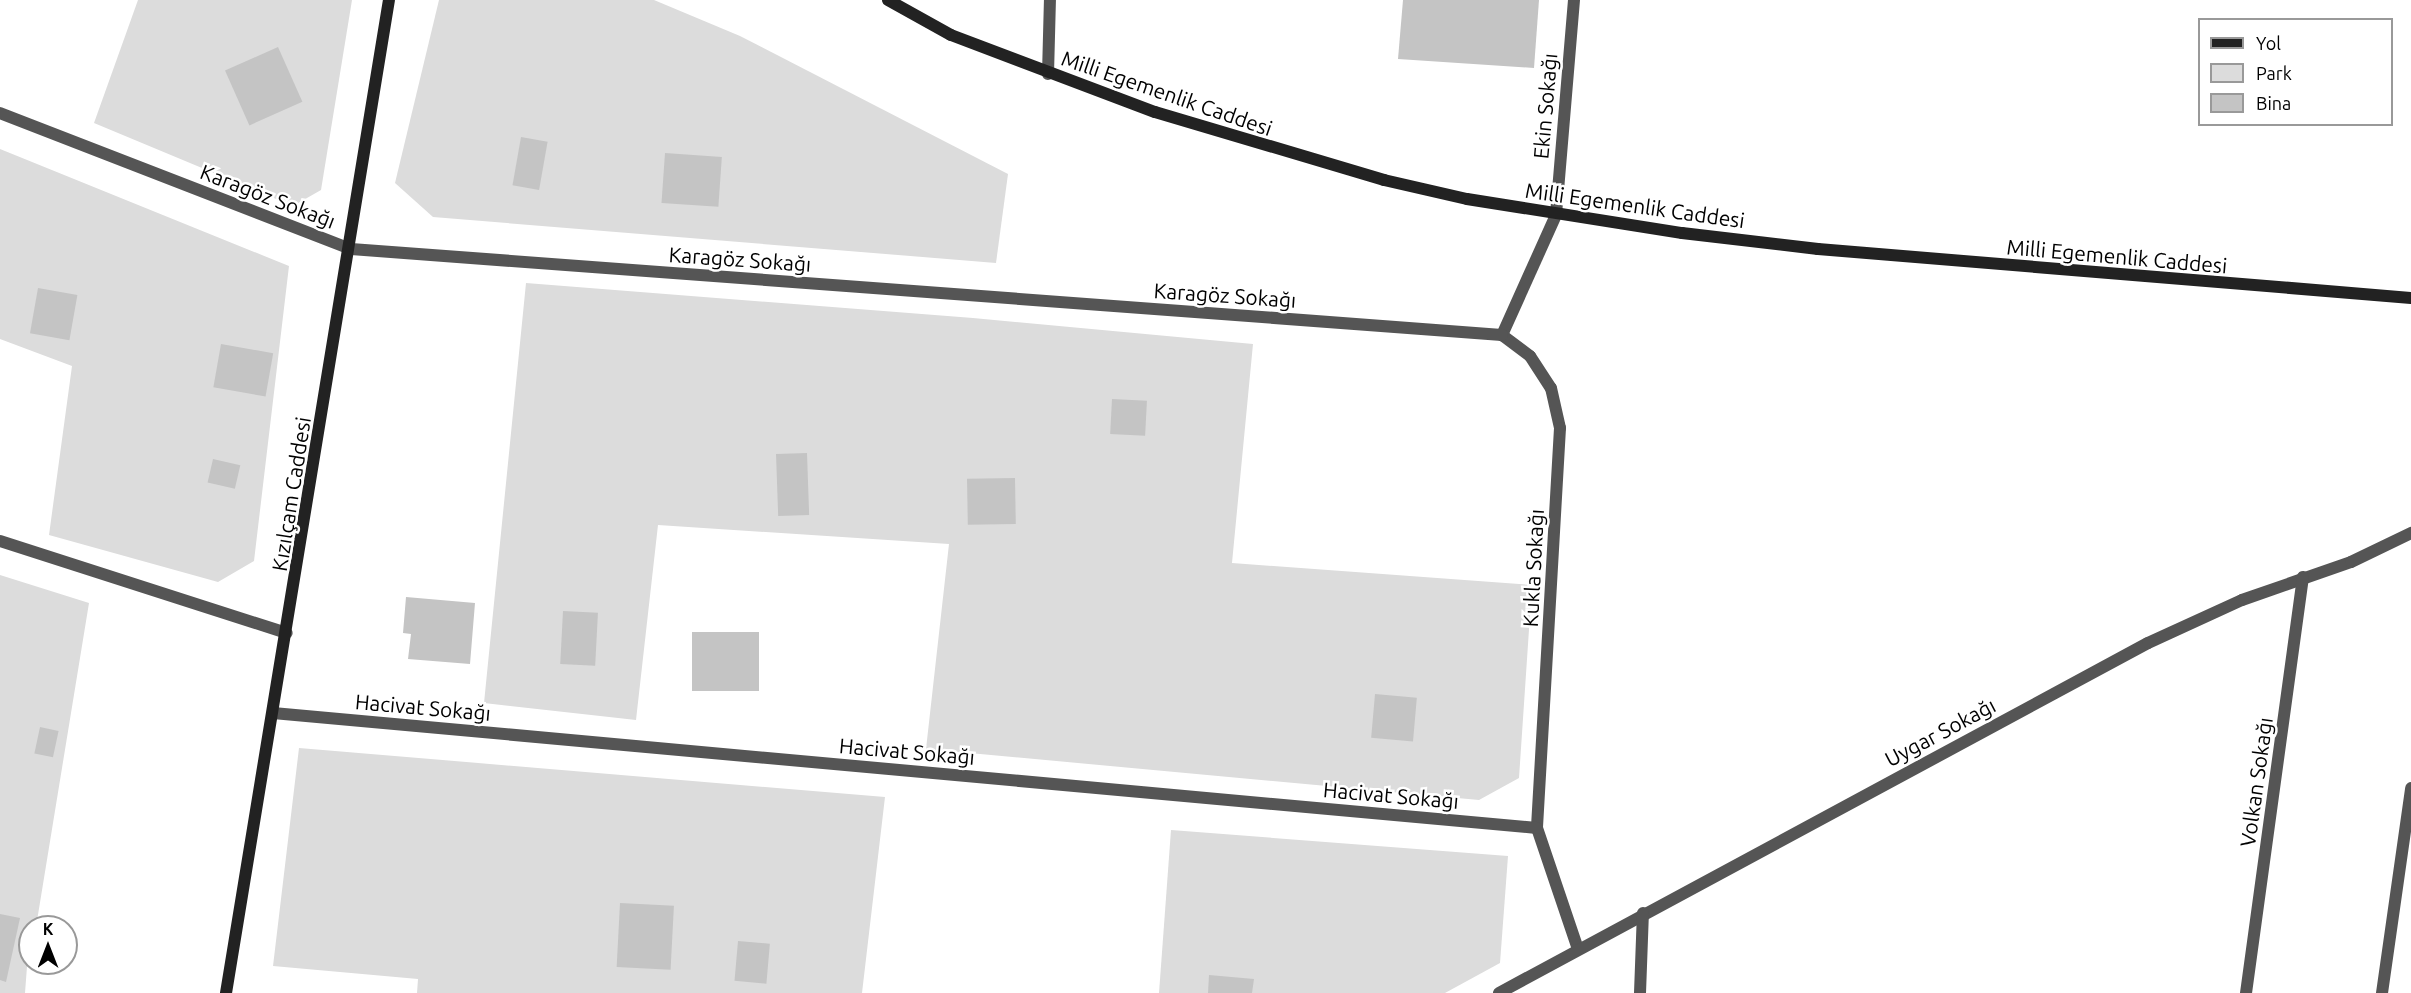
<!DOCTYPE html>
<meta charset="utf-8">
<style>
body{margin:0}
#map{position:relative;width:2411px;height:993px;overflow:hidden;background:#fff;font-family:Ubuntu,sans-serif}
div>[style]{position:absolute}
.green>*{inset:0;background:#dcdcdc}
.building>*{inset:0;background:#c4c4c4;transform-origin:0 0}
.street>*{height:12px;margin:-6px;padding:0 6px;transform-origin:6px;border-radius:6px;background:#555}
.secondary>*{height:12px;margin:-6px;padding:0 6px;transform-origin:6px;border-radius:6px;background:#222}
span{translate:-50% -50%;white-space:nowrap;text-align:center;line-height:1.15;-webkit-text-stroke:5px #fff;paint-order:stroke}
.street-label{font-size:21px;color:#000}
.legend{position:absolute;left:2198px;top:18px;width:195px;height:108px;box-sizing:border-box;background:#fff;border:2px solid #999;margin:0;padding:8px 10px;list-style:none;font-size:18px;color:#000}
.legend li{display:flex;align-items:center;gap:12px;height:30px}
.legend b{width:30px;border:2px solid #999}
.north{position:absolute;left:18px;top:915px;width:60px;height:60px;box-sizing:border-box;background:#fff;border:2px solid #999;border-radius:50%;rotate:0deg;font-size:16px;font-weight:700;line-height:24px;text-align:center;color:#000}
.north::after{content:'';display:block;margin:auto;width:21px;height:27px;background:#000;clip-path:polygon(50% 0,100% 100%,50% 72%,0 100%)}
</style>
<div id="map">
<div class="green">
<i style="clip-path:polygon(138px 0,352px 0,321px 190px,293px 206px,94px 123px)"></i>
<i style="clip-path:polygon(439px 0,654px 0,740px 36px,1008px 174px,996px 263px,433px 217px,395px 183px)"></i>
<i style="clip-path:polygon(0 149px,289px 266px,254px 561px,218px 582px,49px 535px,72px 366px,0 339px)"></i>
<i style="clip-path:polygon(526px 283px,973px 318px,1253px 344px,1232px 563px,1532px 585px,1519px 778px,1479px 800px,926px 749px,949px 544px,658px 525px,636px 720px,484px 703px)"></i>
<i style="clip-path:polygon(0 575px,89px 603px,36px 927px,30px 927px,25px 993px,0 993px)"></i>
<i style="clip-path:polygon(299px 748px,885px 797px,862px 993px,417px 993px,418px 979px,273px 966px)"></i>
<i style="clip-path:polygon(1171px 830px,1508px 856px,1500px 963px,1445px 993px,1159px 993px)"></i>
</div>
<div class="building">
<i style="clip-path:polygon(1403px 0,1539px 0,1534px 68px,1398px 59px)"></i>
<i style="left:278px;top:47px;width:60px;height:58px;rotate:66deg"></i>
<i style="left:521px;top:137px;width:27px;height:49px;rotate:10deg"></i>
<i style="left:665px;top:153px;width:57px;height:50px;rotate:4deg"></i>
<i style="left:38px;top:288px;width:40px;height:46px;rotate:10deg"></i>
<i style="left:221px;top:344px;width:53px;height:44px;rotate:10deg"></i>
<i style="left:1112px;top:399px;width:35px;height:35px;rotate:3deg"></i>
<i style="left:807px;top:453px;width:62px;height:31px;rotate:88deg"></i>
<i style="left:213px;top:459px;width:28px;height:24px;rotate:13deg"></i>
<i style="left:1015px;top:478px;width:46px;height:48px;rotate:89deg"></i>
<i style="clip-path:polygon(406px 597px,475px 603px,470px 664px,408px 659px,411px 634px,403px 633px)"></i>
<i style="left:563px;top:611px;width:35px;height:53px;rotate:3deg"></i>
<i style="left:692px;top:632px;width:67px;height:59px"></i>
<i style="left:1375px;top:694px;width:42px;height:44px;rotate:5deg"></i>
<i style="left:40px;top:727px;width:19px;height:27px;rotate:12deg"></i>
<i style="left:620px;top:903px;width:54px;height:64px;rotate:3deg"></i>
<i style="clip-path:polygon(0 914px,20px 918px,6px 982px,0 980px)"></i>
<i style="left:738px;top:941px;width:32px;height:40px;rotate:5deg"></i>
<i style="clip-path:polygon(1209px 975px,1254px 979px,1252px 993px,1208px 993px)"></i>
</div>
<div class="street">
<i style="left:1574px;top:0;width:216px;rotate:94.8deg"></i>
<i style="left:1556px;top:215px;width:132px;rotate:114.2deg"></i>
<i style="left:1502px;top:335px;width:35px;rotate:37deg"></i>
<i style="left:1530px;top:356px;width:38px;rotate:57deg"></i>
<i style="left:1551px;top:388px;width:41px;rotate:77.3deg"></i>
<i style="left:1560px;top:428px;width:401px;rotate:93.3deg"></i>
<i style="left:1537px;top:828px;width:128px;rotate:71.3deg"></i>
<i style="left:1048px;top:74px;width:74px;rotate:-88.5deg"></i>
<i style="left:0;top:113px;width:376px;rotate:21.2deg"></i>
<i style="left:351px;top:249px;width:1154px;rotate:4.27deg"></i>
<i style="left:0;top:541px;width:301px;rotate:17.8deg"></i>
<i style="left:273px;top:713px;width:1269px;rotate:5.2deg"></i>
<i style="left:1499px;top:993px;width:737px;rotate:-28.34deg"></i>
<i style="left:2148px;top:643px;width:103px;rotate:-24.6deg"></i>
<i style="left:2242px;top:600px;width:115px;rotate:-19.2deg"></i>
<i style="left:2351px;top:562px;width:67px;rotate:-25.8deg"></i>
<i style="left:1640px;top:993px;width:80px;rotate:-87.9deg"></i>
<i style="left:2246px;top:993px;width:420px;rotate:-82.2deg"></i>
<i style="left:2382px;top:993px;width:207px;rotate:-81.9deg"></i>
</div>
<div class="secondary">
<i style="left:888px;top:0;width:72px;rotate:29.1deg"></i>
<i style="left:951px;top:35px;width:218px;rotate:20.7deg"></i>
<i style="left:1155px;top:112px;width:239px;rotate:16.5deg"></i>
<i style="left:1384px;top:180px;width:85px;rotate:12.9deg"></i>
<i style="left:1467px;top:199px;width:218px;rotate:9deg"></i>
<i style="left:1682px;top:233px;width:137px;rotate:6.7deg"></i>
<i style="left:1818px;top:249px;width:595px;rotate:4.72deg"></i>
<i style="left:226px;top:993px;width:1006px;rotate:-80.68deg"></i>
</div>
<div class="street-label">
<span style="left:1167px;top:93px;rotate:19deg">Milli Egemenlik Caddesi</span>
<span style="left:1545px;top:106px;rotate:-85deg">Ekin Sokağı</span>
<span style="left:268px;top:196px;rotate:21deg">Karagöz Sokağı</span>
<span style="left:1635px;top:205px;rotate:8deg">Milli Egemenlik Caddesi</span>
<span style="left:2117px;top:256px;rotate:5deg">Milli Egemenlik Caddesi</span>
<span style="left:740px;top:259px;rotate:4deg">Karagöz Sokağı</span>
<span style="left:1225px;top:295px;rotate:4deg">Karagöz Sokağı</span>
<span style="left:291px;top:494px;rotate:-81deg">Kızılçam Caddesi</span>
<span style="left:1533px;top:568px;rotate:-87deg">Kukla Sokağı</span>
<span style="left:423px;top:707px;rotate:5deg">Hacivat Sokağı</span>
<span style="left:1940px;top:732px;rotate:-28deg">Uygar Sokağı</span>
<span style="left:907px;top:751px;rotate:5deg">Hacivat Sokağı</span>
<span style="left:2256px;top:782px;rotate:-82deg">Volkan Sokağı</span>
<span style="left:1391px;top:795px;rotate:5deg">Hacivat Sokağı</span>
</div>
<ul class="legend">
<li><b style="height:8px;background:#222"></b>Yol</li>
<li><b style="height:16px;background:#dcdcdc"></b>Park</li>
<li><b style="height:16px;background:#c4c4c4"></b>Bina</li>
</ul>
<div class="north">K</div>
</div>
